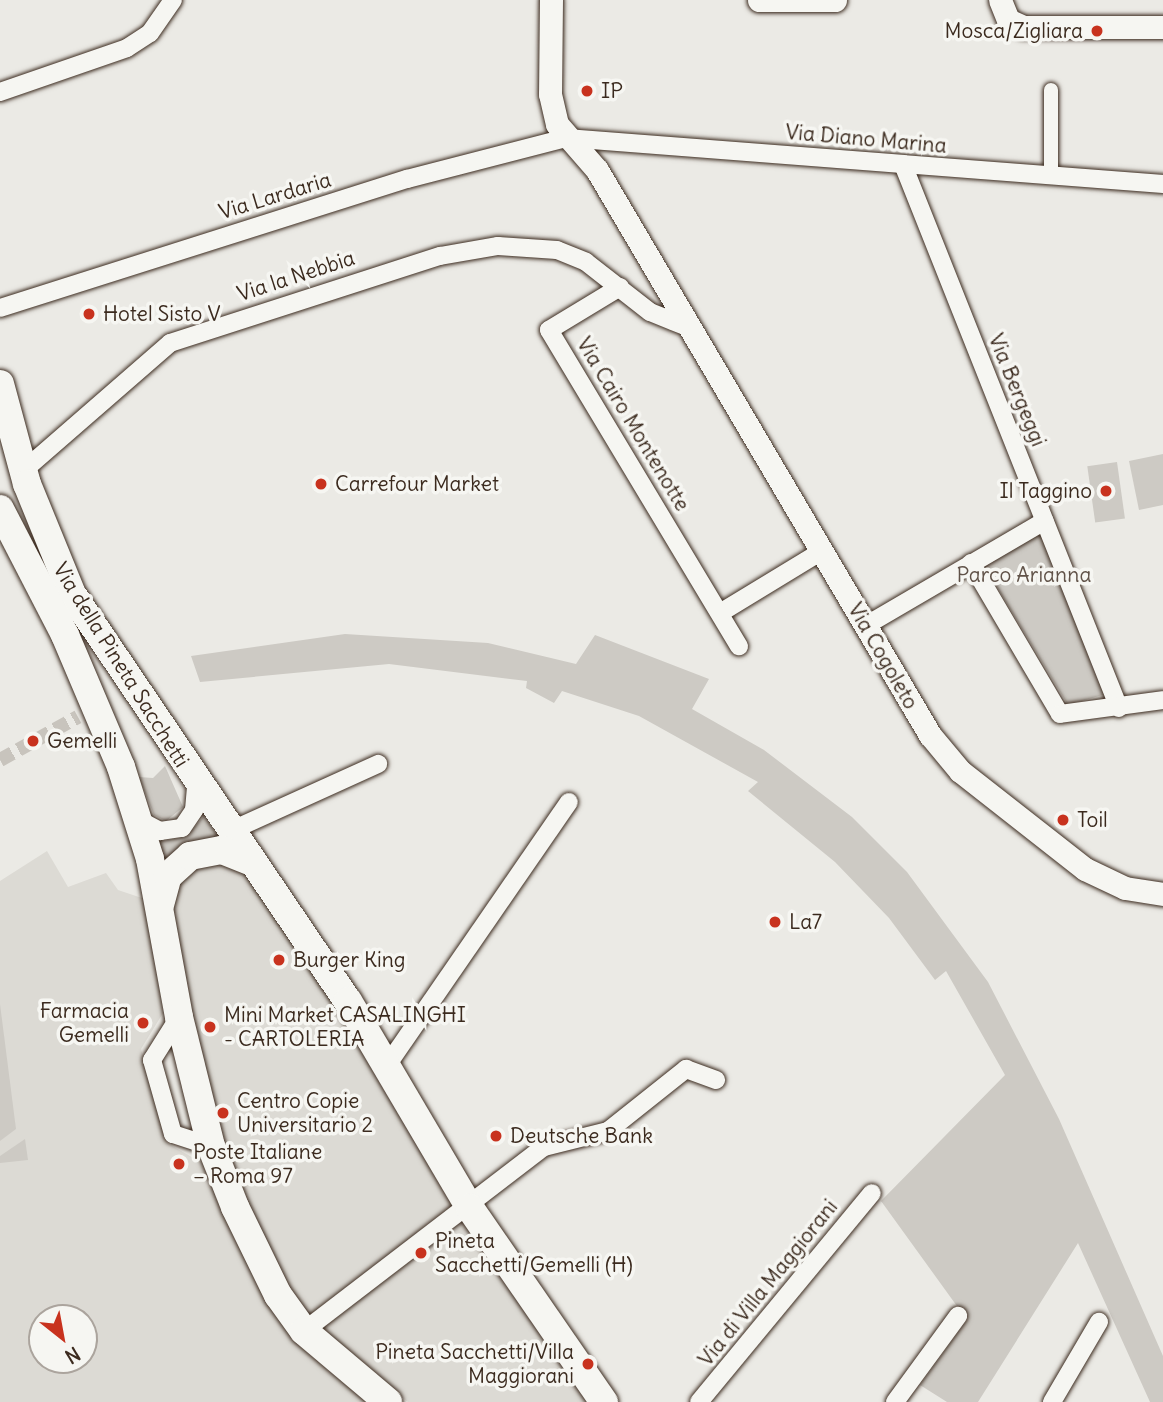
<!DOCTYPE html>
<meta charset="utf-8">
<style>
body{margin:0}
#map{position:relative;width:1163px;height:1402px;overflow:hidden;background:#ebeae5;font-family:Delius,sans-serif}
div>[style]{position:absolute}
.built>*{inset:0;background:#dcdad4}
.green>*{inset:0;background:#cdcac4;transform-origin:0 0}
.pedestrian-tunnel>*{height:14px;margin-top:-7px;transform-origin:0;background:repeating-linear-gradient(90deg,#c8c4bd 0 14px,transparent 0 21px)}
.roads{filter:drop-shadow(0 0 2px #3b2a1e) drop-shadow(0 0 2px #3b2a1e)}
.pedestrian>*{height:14px;margin:-7px;padding:0 7px;transform-origin:7px;border-radius:7px;background:#f6f6f2}
.minor>*{height:18px;margin:-9px;padding:0 9px;transform-origin:9px;border-radius:9px;background:#f6f6f2}
.tertiary>*{height:23px;margin:-11.5px;padding:0 11.5px;transform-origin:11.5px;border-radius:11.5px;background:#f6f6f2}
.primary>*{height:28px;margin:-14px;padding:0 14px;transform-origin:14px;border-radius:14px;background:#f6f6f2}
.dots>*{width:19px;height:19px;translate:-50% -50%;box-sizing:border-box;border:4px solid #f6f6f2;border-radius:50%}
span{translate:-50% -50%;white-space:nowrap;text-align:center;line-height:1.15;-webkit-text-stroke:7px #f6f6f2;paint-order:stroke}
.poi-label{font-size:21px;color:#3b2a1e}
.right{translate:-100% -50%;text-align:right}
.left{translate:0 -50%;text-align:left}
.street-label{font-size:21px;color:#3b2a1e}
.park-label{font-size:21px;color:#605248}
.north{position:absolute;left:28px;top:1304px;width:70px;height:70px;box-sizing:border-box;background:#f6f6f2;border:2px solid #aba49d;border-radius:50%;rotate:149deg;font-size:19px;font-weight:700;line-height:28px;text-align:center;color:#3b2a1e}
.north::after{content:'';display:block;margin:auto;width:24px;height:32px;background:#c8321e;clip-path:polygon(50% 0,100% 100%,50% 72%,0 100%)}
</style>
<div id="map">
<div class="built">
<i style="clip-path:polygon(evenodd,47px 851px,68px 887px,106px 873px,118px 890px,145px 899px,163px 1013px,141px 1049px,167px 1143px,204px 1164px,246px 1262px,292px 1336px,370px 1402px,0 1402px,0 881px,47px 851px,42px 1318px,84px 1318px,84px 1360px,42px 1360px,42px 1318px)"></i>
<i style="clip-path:polygon(208px 858px,245px 873px,343px 1009px,591px 1402px,408px 1402px,357px 1366px,292px 1298px,223px 1152px,168px 909px,174px 882px)"></i>
</div>
<div class="green">
<i style="clip-path:polygon(1163px 454px,1163px 505px,1139px 510px,1129px 461px)"></i>
<i style="left:1117px;top:462px;width:57px;height:30px;rotate:82deg"></i>
<i style="clip-path:polygon(1040px 532px,1106px 694px,1068px 705px,982px 562px)"></i>
<i style="clip-path:polygon(345px 634px,488px 643px,576px 664px,595px 635px,709px 679px,692px 709px,764px 750px,852px 817px,907px 872px,988px 982px,1059px 1119px,1163px 1356px,1163px 1402px,1150px 1402px,1078px 1243px,978px 1402px,947px 1402px,920px 1385px,967px 1320px,881px 1201px,1005px 1075px,946px 971px,935px 980px,889px 918px,835px 862px,748px 791px,758px 782px,639px 716px,562px 691px,554px 703px,526px 688px,527px 681px,389px 664px,200px 682px,191px 656px)"></i>
<i style="clip-path:polygon(165px 766px,183px 807px,166px 821px,154px 815px,139px 777px,153px 778px)"></i>
<i style="clip-path:polygon(204px 816px,220px 840px,163px 866px,157px 842px,186px 837px)"></i>
<i style="clip-path:polygon(0 1004px,16px 1129px,0 1141px)"></i>
<i style="clip-path:polygon(25px 1139px,28px 1160px,0 1163px,0 1156px)"></i>
</div>
<div class="pedestrian-tunnel">
<i style="left:0;top:760px;width:89px;rotate:-28.9deg"></i>
</div>
<div class="roads">
<div class="pedestrian">
<i style="left:1051px;top:90px;width:85px;rotate:90deg"></i>
</div>
<div class="minor">
<i style="left:0;top:92px;width:134px;rotate:-19.1deg"></i>
<i style="left:127px;top:48px;width:27px;rotate:-33deg"></i>
<i style="left:150px;top:33px;width:40px;rotate:-55.1deg"></i>
<i style="left:904px;top:167px;width:582px;rotate:68.33deg"></i>
<i style="left:620px;top:287px;width:83px;rotate:148.8deg"></i>
<i style="left:549px;top:330px;width:369px;rotate:59deg"></i>
<i style="left:0;top:308px;width:427px;rotate:-17.6deg"></i>
<i style="left:407px;top:179px;width:164px;rotate:-14.5deg"></i>
<i style="left:566px;top:138px;width:599px;rotate:4.41deg"></i>
<i style="left:23px;top:471px;width:195px;rotate:-41deg"></i>
<i style="left:170px;top:343px;width:284px;rotate:-17.9deg"></i>
<i style="left:440px;top:256px;width:59px;rotate:-9.8deg"></i>
<i style="left:498px;top:246px;width:59px;rotate:3.9deg"></i>
<i style="left:557px;top:250px;width:31px;rotate:22deg"></i>
<i style="left:586px;top:262px;width:81px;rotate:38deg"></i>
<i style="left:650px;top:312px;width:43px;rotate:21.8deg"></i>
<i style="left:971px;top:563px;width:175px;rotate:59.5deg"></i>
<i style="left:1060px;top:714px;width:104px;rotate:-7.7deg"></i>
<i style="left:720px;top:613px;width:119px;rotate:-31.3deg"></i>
<i style="left:865px;top:626px;width:208px;rotate:-30.3deg"></i>
<i style="left:139px;top:820px;width:24px;rotate:28deg"></i>
<i style="left:160px;top:831px;width:22px;rotate:-8deg"></i>
<i style="left:182px;top:828px;width:22px;rotate:-56deg"></i>
<i style="left:194px;top:810px;width:25px;rotate:-85deg"></i>
<i style="left:228px;top:832px;width:165px;rotate:-24.4deg"></i>
<i style="left:179px;top:1017px;width:51px;rotate:122.1deg"></i>
<i style="left:152px;top:1060px;width:77px;rotate:74.2deg"></i>
<i style="left:173px;top:1134px;width:40px;rotate:18deg"></i>
<i style="left:386px;top:1067px;width:322px;rotate:-55.4deg"></i>
<i style="left:304px;top:1331px;width:302px;rotate:-37.5deg"></i>
<i style="left:544px;top:1147px;width:66px;rotate:-14deg"></i>
<i style="left:608px;top:1131px;width:100px;rotate:-38.5deg"></i>
<i style="left:686px;top:1069px;width:32px;rotate:20deg"></i>
<i style="left:699px;top:1402px;width:271px;rotate:-50.4deg"></i>
<i style="left:895px;top:1402px;width:107px;rotate:-53.8deg"></i>
<i style="left:1052px;top:1402px;width:93px;rotate:-59.6deg"></i>
</div>
<div class="tertiary">
<i style="left:551px;top:0;width:94px;rotate:90.6deg"></i>
<i style="left:550px;top:94px;width:31px;rotate:77deg"></i>
<i style="left:557px;top:124px;width:61px;rotate:49deg"></i>
<i style="left:597px;top:170px;width:656px;rotate:59.49deg"></i>
<i style="left:930px;top:735px;width:47px;rotate:50.2deg"></i>
<i style="left:960px;top:771px;width:159px;rotate:38.1deg"></i>
<i style="left:1085px;top:869px;width:44px;rotate:25.4deg"></i>
<i style="left:1125px;top:888px;width:38px;rotate:9deg"></i>
<i style="left:759px;top:0;width:76px"></i>
<i style="left:1000px;top:0;width:22px;rotate:68deg"></i>
<i style="left:1008px;top:20px;width:17px;rotate:24deg"></i>
<i style="left:1024px;top:27px;width:139px"></i>
</div>
<div class="primary">
<i style="left:0;top:384px;width:104px;rotate:74.9deg"></i>
<i style="left:27px;top:484px;width:119px;rotate:67.8deg"></i>
<i style="left:72px;top:594px;width:492px;rotate:55.9deg"></i>
<i style="left:348px;top:1001px;width:240px;rotate:59.5deg"></i>
<i style="left:470px;top:1208px;width:236px;rotate:55.4deg"></i>
<i style="left:0;top:509px;width:142px;rotate:62.7deg"></i>
<i style="left:65px;top:635px;width:143px;rotate:67deg"></i>
<i style="left:121px;top:767px;width:96px;rotate:72.5deg"></i>
<i style="left:150px;top:859px;width:161px;rotate:79.6deg"></i>
<i style="left:179px;top:1017px;width:133px;rotate:76.1deg"></i>
<i style="left:211px;top:1146px;width:66px;rotate:68.5deg"></i>
<i style="left:235px;top:1207px;width:98px;rotate:64deg"></i>
<i style="left:278px;top:1295px;width:44px;rotate:54.2deg"></i>
<i style="left:304px;top:1331px;width:110px;rotate:40.2deg"></i>
<i style="left:160px;top:905px;width:30px;rotate:-75deg"></i>
<i style="left:168px;top:876px;width:30px;rotate:-42deg"></i>
<i style="left:190px;top:856px;width:33px;rotate:-11deg"></i>
<i style="left:222px;top:850px;width:29px;rotate:22deg"></i>
</div>
</div>
<div class="dots">
<i style="left:1097px;top:31px;background:#c8321e"></i>
<i style="left:587px;top:91px;background:#c8321e"></i>
<i style="left:89px;top:314px;background:#c8321e"></i>
<i style="left:321px;top:484px;background:#c8321e"></i>
<i style="left:1106px;top:491px;background:#c8321e"></i>
<i style="left:33px;top:741px;background:#c8321e"></i>
<i style="left:1063px;top:820px;background:#c8321e"></i>
<i style="left:775px;top:922px;background:#c8321e"></i>
<i style="left:279px;top:960px;background:#c8321e"></i>
<i style="left:143px;top:1023px;background:#c8321e"></i>
<i style="left:210px;top:1027px;background:#c8321e"></i>
<i style="left:223px;top:1113px;background:#c8321e"></i>
<i style="left:496px;top:1136px;background:#c8321e"></i>
<i style="left:179px;top:1164px;background:#c8321e"></i>
<i style="left:421px;top:1253px;background:#c8321e"></i>
<i style="left:588px;top:1364px;background:#c8321e"></i>
</div>
<div class="poi-label">
<span class="right" style="left:1083px;top:31px">Mosca/Zigliara</span>
<span class="left" style="left:601px;top:91px">IP</span>
<span class="left" style="left:103px;top:314px">Hotel Sisto V</span>
<span class="left" style="left:335px;top:484px">Carrefour Market</span>
<span class="right" style="left:1092px;top:491px">Il Taggino</span>
<span class="left" style="left:47px;top:741px">Gemelli</span>
<span class="left" style="left:1077px;top:820px">Toil</span>
<span class="left" style="left:789px;top:922px">La7</span>
<span class="left" style="left:293px;top:960px">Burger King</span>
<span class="right" style="left:129px;top:1023px">Farmacia<br>Gemelli</span>
<span class="left" style="left:224px;top:1027px">Mini Market CASALINGHI<br>- CARTOLERIA</span>
<span class="left" style="left:237px;top:1113px">Centro Copie<br>Universitario 2</span>
<span class="left" style="left:510px;top:1136px">Deutsche Bank</span>
<span class="left" style="left:193px;top:1164px">Poste Italiane<br>– Roma 97</span>
<span class="left" style="left:435px;top:1253px">Pineta<br>Sacchetti/Gemelli (H)</span>
<span class="right" style="left:574px;top:1364px">Pineta Sacchetti/Villa<br>Maggiorani</span>
</div>
<div class="street-label">
<span style="left:866px;top:139px;rotate:5deg">Via Diano Marina</span>
<span style="left:275px;top:196px;rotate:-17deg">Via Lardaria</span>
<span style="left:296px;top:276px;rotate:-18deg">Via la Nebbia</span>
<span style="left:1017px;top:390px;rotate:68deg">Via Bergeggi</span>
<span style="left:633px;top:424px;rotate:59deg">Via Cairo Montenotte</span>
<span style="left:883px;top:656px;rotate:60deg">Via Cogoleto</span>
<span style="left:121px;top:665px;rotate:58deg">Via della Pineta Sacchetti</span>
<span style="left:768px;top:1283px;rotate:-51deg">Via di Villa Maggiorani</span>
</div>
<div class="park-label">
<span style="left:1024px;top:575px">Parco Arianna</span>
</div>
<div class="north">N</div>
</div>
